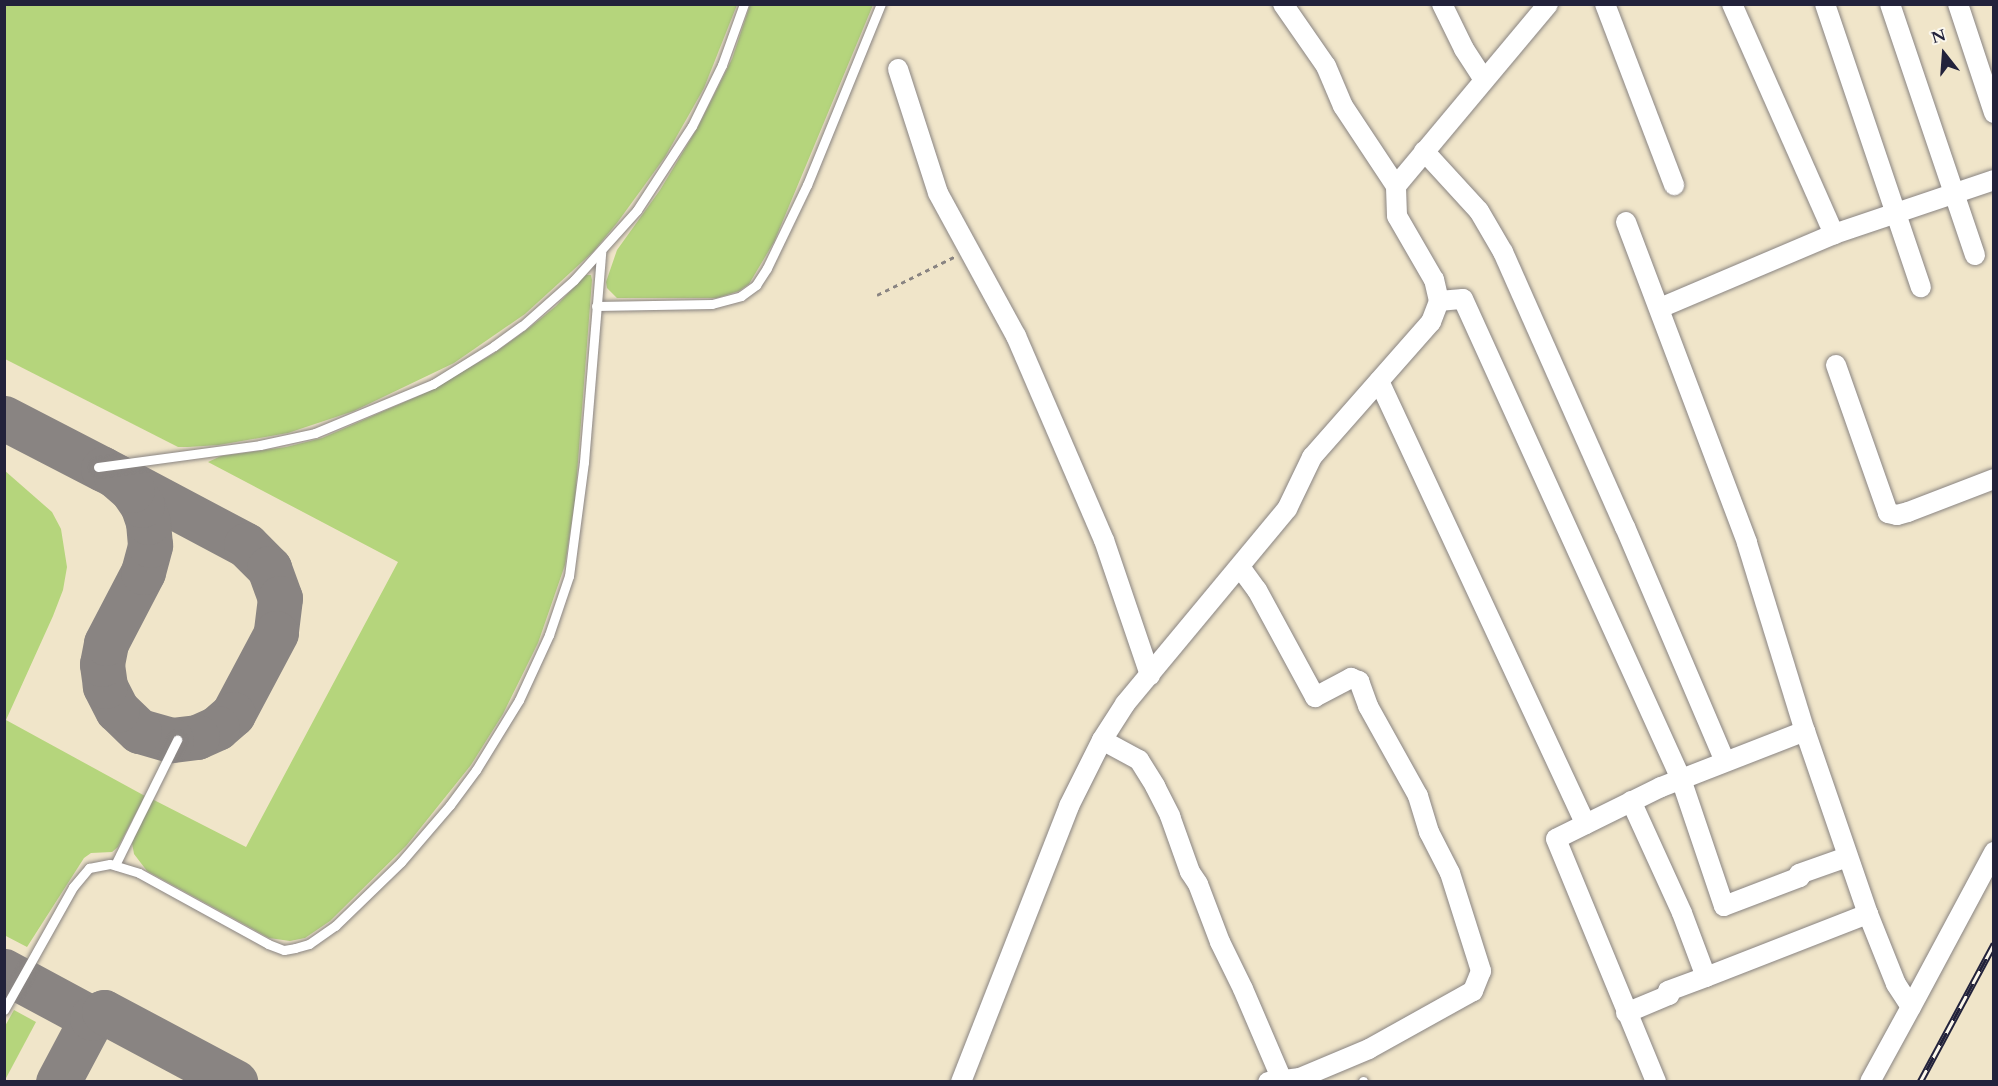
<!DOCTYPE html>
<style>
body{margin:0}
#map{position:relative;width:1998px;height:1086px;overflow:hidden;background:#f0e5c9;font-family:Cardo,serif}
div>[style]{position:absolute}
.green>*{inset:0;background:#b5d57c}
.taxiway>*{height:45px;margin:-22.5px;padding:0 22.5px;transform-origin:22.5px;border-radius:22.5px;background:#898482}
.path>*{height:3px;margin-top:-1.5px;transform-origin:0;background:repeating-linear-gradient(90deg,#898482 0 4.5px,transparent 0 9px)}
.roads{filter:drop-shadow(0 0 2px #898482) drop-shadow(0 0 2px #898482)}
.service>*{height:9px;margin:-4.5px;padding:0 4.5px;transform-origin:4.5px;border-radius:4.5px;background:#fff}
.minor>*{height:20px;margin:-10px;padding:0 10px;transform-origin:10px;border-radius:10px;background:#fff}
.rail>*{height:7px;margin-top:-3.5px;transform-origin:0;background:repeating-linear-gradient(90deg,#fbf7ec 0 14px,#22223b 0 28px);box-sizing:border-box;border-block:2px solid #22223b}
span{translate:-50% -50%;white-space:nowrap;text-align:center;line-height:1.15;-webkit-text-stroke:5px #fbf7ec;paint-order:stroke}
.frame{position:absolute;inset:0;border:6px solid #22223b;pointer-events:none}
.north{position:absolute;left:1914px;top:24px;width:60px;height:60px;-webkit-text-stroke:4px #fbf7ec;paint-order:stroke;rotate:343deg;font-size:16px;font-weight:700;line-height:24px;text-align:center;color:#22223b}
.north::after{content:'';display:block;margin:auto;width:21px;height:27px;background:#22223b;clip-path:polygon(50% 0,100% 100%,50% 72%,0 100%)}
</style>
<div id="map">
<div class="green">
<i style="clip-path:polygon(4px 5px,5px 4px,737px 5px,704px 88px,665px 157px,617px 223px,593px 252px,525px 314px,454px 363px,354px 411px,288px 433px,219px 445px,188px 447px,178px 447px,5px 359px)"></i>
<i style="clip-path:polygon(750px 5px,873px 5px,774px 242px,749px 284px,739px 291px,717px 298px,617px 298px,607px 288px,606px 282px,617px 250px,660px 190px,698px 127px,732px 59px)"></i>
<i style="clip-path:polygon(586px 275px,591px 275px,592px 280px,575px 500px,565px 565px,538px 643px,503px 714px,471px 765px,406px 846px,330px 921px,305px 938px,290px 941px,269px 938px,147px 871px,134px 854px,132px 843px,152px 799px,246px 847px,398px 562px,208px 462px,221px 456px,286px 447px,322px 438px,423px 394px,493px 354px,529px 328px,556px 306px)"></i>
<i style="clip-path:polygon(4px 470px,52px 512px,61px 529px,67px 567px,63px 590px,53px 616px,6px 720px,145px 796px,118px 847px,112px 852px,91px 853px,84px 858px,27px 947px,4px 935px)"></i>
<i style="clip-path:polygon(14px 1010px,36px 1022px,5px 1080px,5px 1026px)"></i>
</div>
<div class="taxiway">
<i style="left:4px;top:418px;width:111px;rotate:27.3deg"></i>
<i style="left:103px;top:469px;width:162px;rotate:28deg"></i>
<i style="left:246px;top:545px;width:33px;rotate:45deg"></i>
<i style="left:269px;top:568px;width:32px;rotate:70deg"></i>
<i style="left:280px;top:598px;width:35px;rotate:97deg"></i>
<i style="left:276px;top:633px;width:92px;rotate:118deg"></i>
<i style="left:233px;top:714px;width:21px;rotate:139deg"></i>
<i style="left:217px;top:728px;width:22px;rotate:156deg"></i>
<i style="left:197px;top:737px;width:26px;rotate:173deg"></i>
<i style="left:171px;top:740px;width:33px;rotate:-164deg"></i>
<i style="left:139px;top:731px;width:30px;rotate:-136deg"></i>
<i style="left:117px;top:710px;width:27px;rotate:-117deg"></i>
<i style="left:105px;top:686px;width:22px;rotate:-98deg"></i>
<i style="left:102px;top:664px;width:21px;rotate:-79deg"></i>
<i style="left:106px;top:643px;width:80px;rotate:-62.5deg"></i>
<i style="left:143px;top:572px;width:28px;rotate:-75deg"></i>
<i style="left:150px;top:545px;width:23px;rotate:-95deg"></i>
<i style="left:148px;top:522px;width:18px;rotate:-109deg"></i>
<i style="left:142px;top:505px;width:18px;rotate:-124deg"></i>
<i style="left:132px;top:490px;width:21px;rotate:-139deg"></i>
<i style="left:4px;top:971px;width:89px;rotate:28.3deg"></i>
<i style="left:58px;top:1082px;width:72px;rotate:-62deg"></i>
<i style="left:92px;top:1018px;width:13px;rotate:-27deg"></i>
<i style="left:104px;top:1012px;width:149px;rotate:28.1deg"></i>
</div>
<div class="path">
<i style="left:877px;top:295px;width:86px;rotate:-26.3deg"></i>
</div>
<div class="roads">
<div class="service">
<i style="left:596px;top:306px;width:116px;rotate:-1deg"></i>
<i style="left:712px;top:304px;width:30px;rotate:-15deg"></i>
<i style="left:741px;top:296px;width:19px;rotate:-36deg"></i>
<i style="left:756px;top:285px;width:20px;rotate:-57deg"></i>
<i style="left:767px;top:268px;width:92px;rotate:-64.3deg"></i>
<i style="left:807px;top:185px;width:196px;rotate:-67.8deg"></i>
<i style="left:98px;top:467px;width:163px;rotate:-7.7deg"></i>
<i style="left:260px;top:445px;width:56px;rotate:-12.3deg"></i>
<i style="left:315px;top:433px;width:128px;rotate:-22.6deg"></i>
<i style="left:433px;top:384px;width:72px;rotate:-31.9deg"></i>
<i style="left:494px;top:346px;width:34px;rotate:-36deg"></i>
<i style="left:522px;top:326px;width:69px;rotate:-41.5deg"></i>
<i style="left:574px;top:280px;width:94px;rotate:-48deg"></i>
<i style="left:637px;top:210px;width:100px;rotate:-56.8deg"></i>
<i style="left:692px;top:126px;width:68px;rotate:-63.8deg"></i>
<i style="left:722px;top:65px;width:65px;rotate:-70.2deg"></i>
<i style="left:115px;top:865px;width:140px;rotate:-63.6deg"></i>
<i style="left:4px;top:1010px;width:141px;rotate:-60.7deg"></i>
<i style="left:73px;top:887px;width:25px;rotate:-50deg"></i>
<i style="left:89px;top:868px;width:21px;rotate:-11deg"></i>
<i style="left:110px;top:864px;width:30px;rotate:17deg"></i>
<i style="left:139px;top:873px;width:147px;rotate:28.8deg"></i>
<i style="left:268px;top:944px;width:17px;rotate:21deg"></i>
<i style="left:284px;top:950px;width:11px;rotate:-10deg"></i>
<i style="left:295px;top:948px;width:15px;rotate:-16deg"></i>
<i style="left:309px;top:944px;width:32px;rotate:-35deg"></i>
<i style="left:335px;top:926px;width:92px;rotate:-44.1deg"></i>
<i style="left:401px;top:862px;width:75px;rotate:-49.3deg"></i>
<i style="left:450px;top:805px;width:44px;rotate:-53.4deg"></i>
<i style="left:476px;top:770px;width:82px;rotate:-58.4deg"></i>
<i style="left:519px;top:700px;width:72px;rotate:-65.2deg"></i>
<i style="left:549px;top:635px;width:62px;rotate:-71.3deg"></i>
<i style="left:569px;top:576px;width:115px;rotate:-82.5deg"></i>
<i style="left:584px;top:462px;width:210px;rotate:-85.3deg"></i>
<i style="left:1363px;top:1081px;width:1px;rotate:90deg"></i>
</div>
<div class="minor">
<i style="left:1283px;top:4px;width:75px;rotate:55.3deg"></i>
<i style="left:1326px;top:66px;width:43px;rotate:67deg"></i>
<i style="left:1343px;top:106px;width:96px;rotate:56.5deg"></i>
<i style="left:1442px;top:4px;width:50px;rotate:63.9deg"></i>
<i style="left:1464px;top:49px;width:37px;rotate:57deg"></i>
<i style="left:1605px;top:4px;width:194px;rotate:69.1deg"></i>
<i style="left:1732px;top:4px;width:252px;rotate:66.1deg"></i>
<i style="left:1834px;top:234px;width:169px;rotate:-18.6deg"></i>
<i style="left:1825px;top:4px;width:299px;rotate:71.3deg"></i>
<i style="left:1890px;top:4px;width:265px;rotate:71.3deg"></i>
<i style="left:1958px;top:4px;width:115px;rotate:71.7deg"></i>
<i style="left:898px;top:69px;width:130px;rotate:72.1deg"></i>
<i style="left:938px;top:193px;width:163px;rotate:61.4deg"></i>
<i style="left:1016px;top:336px;width:222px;rotate:66.7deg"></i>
<i style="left:1104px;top:540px;width:143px;rotate:71.2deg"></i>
<i style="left:1424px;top:151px;width:81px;rotate:47.5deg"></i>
<i style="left:1479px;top:211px;width:48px;rotate:59.7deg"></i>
<i style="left:1503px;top:252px;width:301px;rotate:66.1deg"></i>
<i style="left:1625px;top:527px;width:255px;rotate:66.9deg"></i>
<i style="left:1626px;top:222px;width:343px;rotate:69.3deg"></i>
<i style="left:1747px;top:543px;width:197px;rotate:72.9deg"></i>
<i style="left:1805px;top:731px;width:155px;rotate:158.7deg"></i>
<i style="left:1661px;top:787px;width:117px;rotate:153.7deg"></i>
<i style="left:1556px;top:839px;width:263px;rotate:67.6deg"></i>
<i style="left:1439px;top:301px;width:24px;rotate:-5deg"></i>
<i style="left:1463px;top:299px;width:527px;rotate:65.57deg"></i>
<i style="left:1681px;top:779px;width:134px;rotate:71.3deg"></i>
<i style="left:1724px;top:906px;width:81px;rotate:-20.9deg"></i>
<i style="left:1800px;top:877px;width:3px;rotate:-108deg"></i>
<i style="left:1799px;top:874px;width:51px;rotate:-19.5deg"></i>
<i style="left:1660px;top:308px;width:189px;rotate:-23deg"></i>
<i style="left:1836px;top:365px;width:157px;rotate:70.6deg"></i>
<i style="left:1888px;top:513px;width:9px;rotate:13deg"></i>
<i style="left:1897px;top:515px;width:11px;rotate:-15deg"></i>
<i style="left:1908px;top:512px;width:92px;rotate:-21deg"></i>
<i style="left:1379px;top:381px;width:489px;rotate:65deg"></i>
<i style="left:1240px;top:567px;width:29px;rotate:54deg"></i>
<i style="left:1257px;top:590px;width:122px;rotate:61.5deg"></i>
<i style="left:1315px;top:697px;width:41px;rotate:-27.8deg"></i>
<i style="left:1351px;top:678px;width:9px;rotate:21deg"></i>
<i style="left:1359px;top:681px;width:27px;rotate:70deg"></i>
<i style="left:1368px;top:706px;width:103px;rotate:60.9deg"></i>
<i style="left:1418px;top:796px;width:38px;rotate:73deg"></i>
<i style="left:1429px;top:832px;width:46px;rotate:62.9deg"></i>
<i style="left:1450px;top:873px;width:103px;rotate:72.4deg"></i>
<i style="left:1481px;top:971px;width:22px;rotate:112deg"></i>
<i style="left:1473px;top:991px;width:119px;rotate:150.9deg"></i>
<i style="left:1369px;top:1049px;width:75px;rotate:157.2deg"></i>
<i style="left:1300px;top:1078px;width:32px;rotate:173deg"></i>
<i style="left:1805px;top:731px;width:194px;rotate:71deg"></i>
<i style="left:1868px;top:914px;width:75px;rotate:68.2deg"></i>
<i style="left:1896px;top:984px;width:27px;rotate:57deg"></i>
<i style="left:1911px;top:1007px;width:85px;rotate:118.7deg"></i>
<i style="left:1102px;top:740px;width:42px;rotate:28.4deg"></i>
<i style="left:1139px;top:760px;width:31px;rotate:58deg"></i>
<i style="left:1155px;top:786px;width:34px;rotate:63deg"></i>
<i style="left:1170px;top:816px;width:59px;rotate:70.3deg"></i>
<i style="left:1190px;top:872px;width:14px;rotate:56deg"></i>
<i style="left:1198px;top:884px;width:62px;rotate:69.2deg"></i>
<i style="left:1220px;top:942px;width:52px;rotate:63.9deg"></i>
<i style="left:1243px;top:989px;width:99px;rotate:66.8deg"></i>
<i style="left:1631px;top:801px;width:123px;rotate:65.5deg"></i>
<i style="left:1682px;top:913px;width:68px;rotate:69.4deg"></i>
<i style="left:1706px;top:977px;width:174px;rotate:-21.3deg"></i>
<i style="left:1911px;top:1007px;width:176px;rotate:-61.8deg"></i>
<i style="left:1626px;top:1013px;width:47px;rotate:-22.7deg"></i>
<i style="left:1669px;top:995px;width:4px;rotate:-104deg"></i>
<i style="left:1668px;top:991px;width:40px;rotate:-20.2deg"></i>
<i style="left:961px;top:1082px;width:296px;rotate:-68.6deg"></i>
<i style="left:1069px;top:806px;width:74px;rotate:-63.4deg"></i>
<i style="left:1102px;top:740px;width:43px;rotate:-57.4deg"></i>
<i style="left:1125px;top:704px;width:254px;rotate:-50.3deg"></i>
<i style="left:1287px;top:509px;width:58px;rotate:-64.3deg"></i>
<i style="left:1312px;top:457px;width:180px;rotate:-48.6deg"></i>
<i style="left:1431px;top:322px;width:22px;rotate:-69deg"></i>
<i style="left:1439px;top:301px;width:22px;rotate:-103deg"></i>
<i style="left:1434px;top:280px;width:74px;rotate:-120deg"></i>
<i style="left:1397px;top:216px;width:30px;rotate:-92deg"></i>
<i style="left:1396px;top:186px;width:237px;rotate:-50.1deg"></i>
</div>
</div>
<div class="rail">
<i style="left:1920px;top:1082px;width:157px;rotate:-61.8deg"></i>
</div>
<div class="frame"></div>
<div class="north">N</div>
</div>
